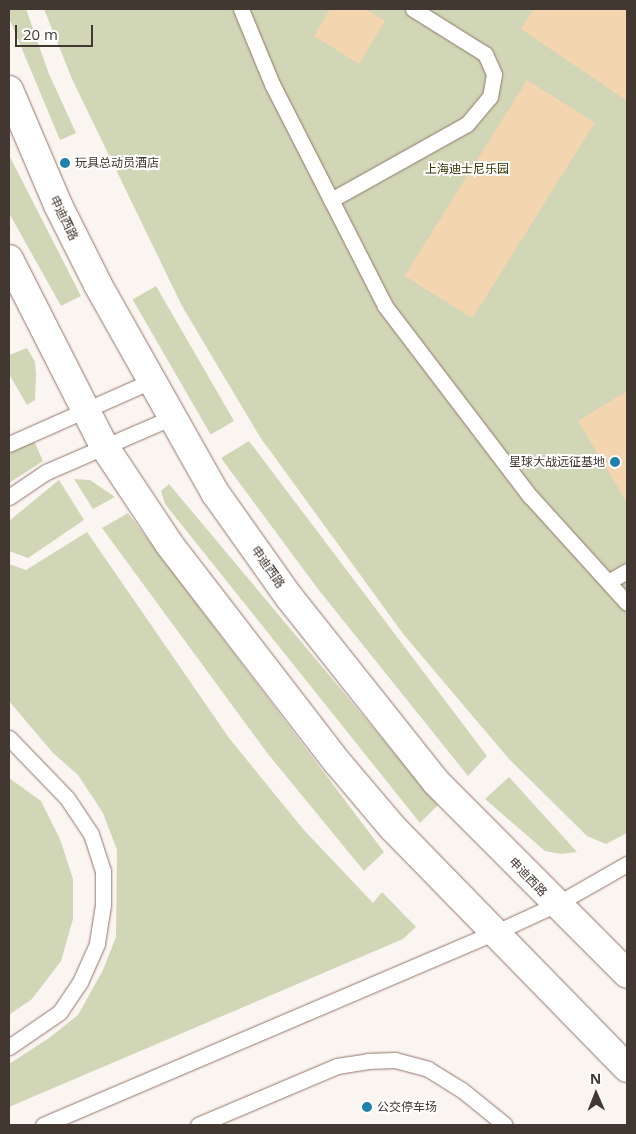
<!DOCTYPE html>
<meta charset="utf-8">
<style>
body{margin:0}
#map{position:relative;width:636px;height:1134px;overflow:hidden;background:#fbf5f2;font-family:"Open Sans","Noto Sans SC",sans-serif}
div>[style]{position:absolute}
.green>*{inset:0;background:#d0d6b6;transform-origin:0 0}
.building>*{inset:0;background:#f3d5af;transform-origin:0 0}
.roads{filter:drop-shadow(0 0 1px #927669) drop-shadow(0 0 1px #927669)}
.service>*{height:15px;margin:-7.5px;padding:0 7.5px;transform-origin:7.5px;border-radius:7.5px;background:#fff}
.tertiary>*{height:28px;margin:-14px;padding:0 14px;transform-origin:14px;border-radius:14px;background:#fff}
.dots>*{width:14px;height:14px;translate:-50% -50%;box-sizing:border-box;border:2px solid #fff;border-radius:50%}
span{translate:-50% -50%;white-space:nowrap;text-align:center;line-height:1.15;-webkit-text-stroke:4px #fff;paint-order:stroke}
.poi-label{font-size:12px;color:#433731}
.left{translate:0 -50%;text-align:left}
.right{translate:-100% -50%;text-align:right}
.park-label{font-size:12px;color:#313600}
.street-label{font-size:12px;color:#433731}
.frame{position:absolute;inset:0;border:10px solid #433731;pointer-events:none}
.north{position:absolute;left:571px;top:1069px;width:50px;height:50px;-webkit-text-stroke:4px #fff;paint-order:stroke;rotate:359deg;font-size:14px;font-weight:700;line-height:20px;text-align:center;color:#433731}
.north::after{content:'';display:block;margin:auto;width:18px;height:22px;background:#433731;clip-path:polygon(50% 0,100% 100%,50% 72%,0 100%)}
.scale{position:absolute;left:15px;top:25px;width:78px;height:22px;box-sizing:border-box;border:2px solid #433731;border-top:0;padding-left:6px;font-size:15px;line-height:18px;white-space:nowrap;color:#433731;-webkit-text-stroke:4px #fff;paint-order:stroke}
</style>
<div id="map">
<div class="green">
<i style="clip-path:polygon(9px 9px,26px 9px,49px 74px,76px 133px,60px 140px,9px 18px)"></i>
<i style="clip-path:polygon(44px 9px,627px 9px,627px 833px,606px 844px,587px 836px,509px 759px,404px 635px,260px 437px,182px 306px,72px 79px)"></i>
<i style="clip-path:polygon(9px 155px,81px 296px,61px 306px,9px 213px)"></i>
<i style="left:156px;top:286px;width:156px;height:27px;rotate:60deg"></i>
<i style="clip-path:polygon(27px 348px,35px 362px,36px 374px,35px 400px,27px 405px,9px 374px,9px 355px)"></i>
<i style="clip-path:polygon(34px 441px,43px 461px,9px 483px,9px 453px)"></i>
<i style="clip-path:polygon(249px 441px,487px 756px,468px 776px,318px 589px,221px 458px)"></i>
<i style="clip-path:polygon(74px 479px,90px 480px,115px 497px,93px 509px)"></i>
<i style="clip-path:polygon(59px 480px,84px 520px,28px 558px,9px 551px,9px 521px)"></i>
<i style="clip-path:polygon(169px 484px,438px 805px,420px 823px,165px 504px,161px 491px)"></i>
<i style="clip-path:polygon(128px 513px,384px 852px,364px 871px,268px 754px,102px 528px)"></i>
<i style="clip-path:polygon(87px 532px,229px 738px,303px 829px,373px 903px,382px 892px,416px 927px,403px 939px,9px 1107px,9px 1064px,49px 1038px,78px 1015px,103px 970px,116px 937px,117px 850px,103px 813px,78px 775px,53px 753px,9px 701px,9px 564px,26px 570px)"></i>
<i style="clip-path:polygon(509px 777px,577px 852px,562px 854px,545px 851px,485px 799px)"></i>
<i style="clip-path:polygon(9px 778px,41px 801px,60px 839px,73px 879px,73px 919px,61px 961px,32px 999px,9px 1015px)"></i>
</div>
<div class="building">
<i style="clip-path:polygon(330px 9px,365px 9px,385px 21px,359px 64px,314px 36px)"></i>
<i style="clip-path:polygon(534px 9px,627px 9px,627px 101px,521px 29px)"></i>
<i style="left:527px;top:80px;width:80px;height:231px;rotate:32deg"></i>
<i style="clip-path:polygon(627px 391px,627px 503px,578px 421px)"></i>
</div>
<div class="roads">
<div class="service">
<i style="left:241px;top:9px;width:81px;rotate:67.5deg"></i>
<i style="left:272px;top:84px;width:249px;rotate:63deg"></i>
<i style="left:385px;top:306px;width:239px;rotate:52.7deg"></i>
<i style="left:530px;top:496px;width:144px;rotate:47.8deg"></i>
<i style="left:331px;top:200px;width:156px;rotate:-29.2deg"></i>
<i style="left:467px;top:124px;width:35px;rotate:-50deg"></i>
<i style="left:490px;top:97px;width:23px;rotate:-80deg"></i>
<i style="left:494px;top:74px;width:22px;rotate:-114deg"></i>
<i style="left:485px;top:54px;width:85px;rotate:-148deg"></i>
<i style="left:9px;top:444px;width:155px;rotate:-23.9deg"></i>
<i style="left:9px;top:497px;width:45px;rotate:-34deg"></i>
<i style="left:46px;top:472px;width:136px;rotate:-23.4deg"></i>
<i style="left:608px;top:582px;width:22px;rotate:-30deg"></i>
<i style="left:9px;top:738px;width:83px;rotate:46deg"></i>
<i style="left:67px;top:798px;width:43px;rotate:56.3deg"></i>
<i style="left:91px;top:834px;width:39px;rotate:72deg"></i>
<i style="left:103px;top:871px;width:34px;rotate:90deg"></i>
<i style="left:103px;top:905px;width:39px;rotate:99deg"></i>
<i style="left:97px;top:944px;width:42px;rotate:114.1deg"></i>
<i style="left:80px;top:982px;width:36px;rotate:124deg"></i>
<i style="left:60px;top:1012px;width:62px;rotate:145.5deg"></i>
<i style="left:43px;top:1125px;width:490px;rotate:-23.1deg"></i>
<i style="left:494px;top:933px;width:67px;rotate:-24.7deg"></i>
<i style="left:555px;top:905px;width:83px;rotate:-29.7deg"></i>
<i style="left:198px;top:1125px;width:151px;rotate:-23deg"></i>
<i style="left:337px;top:1066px;width:30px;rotate:-9deg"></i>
<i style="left:367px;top:1061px;width:28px;rotate:-2deg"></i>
<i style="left:395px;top:1060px;width:34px;rotate:15deg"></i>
<i style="left:428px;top:1069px;width:40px;rotate:32deg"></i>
<i style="left:462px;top:1090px;width:55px;rotate:39.1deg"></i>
</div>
<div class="tertiary">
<i style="left:9px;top:90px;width:125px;rotate:66.9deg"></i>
<i style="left:58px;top:205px;width:89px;rotate:63.4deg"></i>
<i style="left:98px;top:285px;width:240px;rotate:60.6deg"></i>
<i style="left:216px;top:494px;width:126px;rotate:54.7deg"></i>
<i style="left:289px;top:597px;width:236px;rotate:51.5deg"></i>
<i style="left:436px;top:782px;width:271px;rotate:45.1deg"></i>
<i style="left:9px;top:259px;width:210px;rotate:63.1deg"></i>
<i style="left:104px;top:446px;width:118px;rotate:56.4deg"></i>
<i style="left:169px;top:544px;width:275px;rotate:52.4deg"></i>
<i style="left:337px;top:762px;width:87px;rotate:49.7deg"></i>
<i style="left:393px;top:828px;width:335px;rotate:45.7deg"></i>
</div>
</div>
<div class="dots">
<i style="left:65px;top:163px;background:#1e82ad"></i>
<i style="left:615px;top:462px;background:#1e82ad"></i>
<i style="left:367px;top:1107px;background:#1e82ad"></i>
</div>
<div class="poi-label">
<span class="left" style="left:75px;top:163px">玩具总动员酒店</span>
<span class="right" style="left:605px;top:462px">星球大战远征基地</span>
<span class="left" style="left:377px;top:1107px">公交停车场</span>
</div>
<div class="park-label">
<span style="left:467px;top:169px">上海迪士尼乐园</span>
</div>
<div class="street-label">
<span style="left:64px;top:218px;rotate:64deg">申迪西路</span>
<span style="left:268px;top:567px;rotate:55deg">申迪西路</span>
<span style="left:528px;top:877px;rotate:46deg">申迪西路</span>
</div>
<div class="frame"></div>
<div class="north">N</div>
<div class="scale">20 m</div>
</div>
